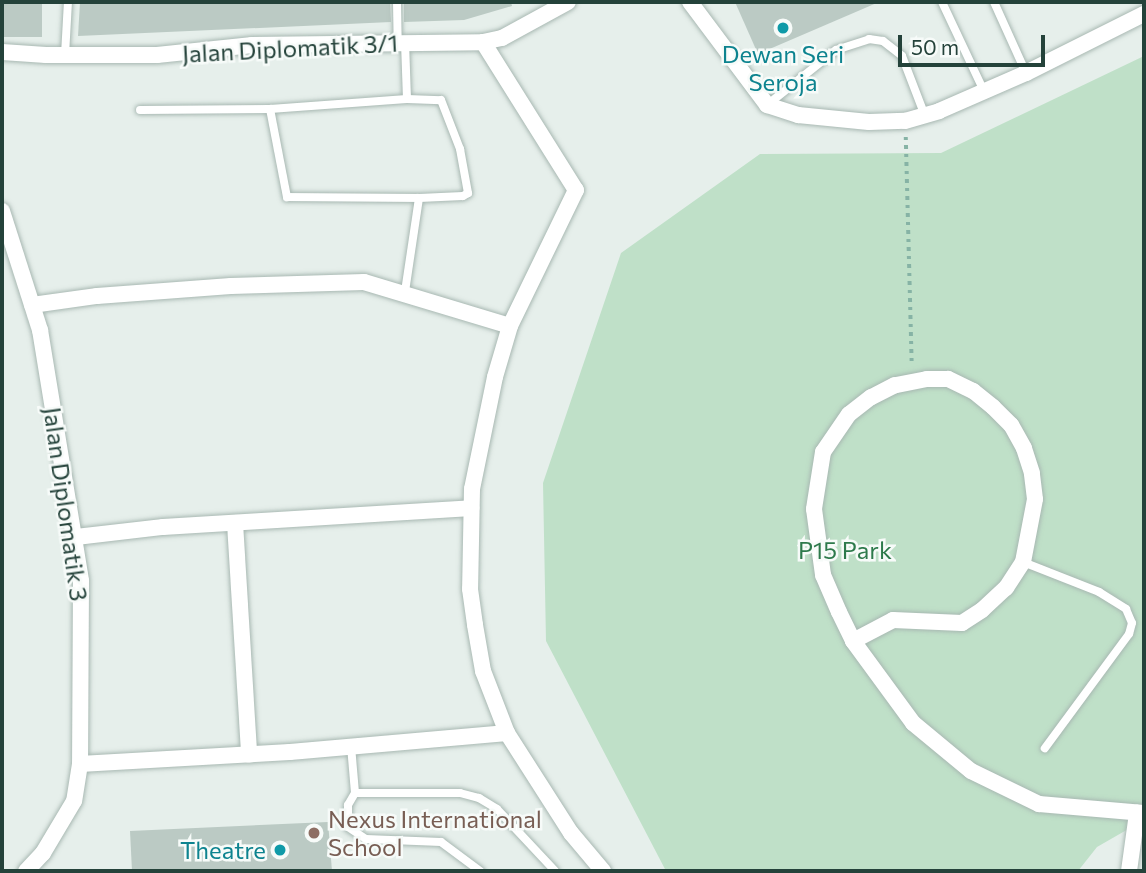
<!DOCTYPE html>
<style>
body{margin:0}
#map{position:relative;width:1146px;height:873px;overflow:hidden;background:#e6efeb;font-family:Commissioner,sans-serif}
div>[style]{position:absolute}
.green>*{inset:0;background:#bfe0c8}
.building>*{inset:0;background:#bbcac4;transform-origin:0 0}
.path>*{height:3.5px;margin-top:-1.75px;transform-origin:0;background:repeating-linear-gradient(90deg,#86b3a5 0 3.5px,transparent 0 8.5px)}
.roads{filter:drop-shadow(0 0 2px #a8b8b2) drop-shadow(0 0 2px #a8b8b2)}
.lane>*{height:8px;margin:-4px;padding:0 4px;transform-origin:4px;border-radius:4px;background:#fff}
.street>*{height:16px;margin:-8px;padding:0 8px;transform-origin:8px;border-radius:8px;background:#fff}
.dots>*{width:19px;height:19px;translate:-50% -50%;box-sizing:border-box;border:4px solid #f7fbf9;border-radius:50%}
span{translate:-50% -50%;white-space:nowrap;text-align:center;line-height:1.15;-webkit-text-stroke:5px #f7fbf9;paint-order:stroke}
.street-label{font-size:24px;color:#24423a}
.culture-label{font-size:24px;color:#0d838f}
.right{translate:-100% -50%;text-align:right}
.park-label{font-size:24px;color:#2d7a4b}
.education-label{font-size:24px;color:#785e54}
.left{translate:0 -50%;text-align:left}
.frame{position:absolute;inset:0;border:4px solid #24423a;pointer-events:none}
.scale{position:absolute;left:898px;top:35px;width:147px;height:32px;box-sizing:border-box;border:4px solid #24423a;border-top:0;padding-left:9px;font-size:21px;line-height:24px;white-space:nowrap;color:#24423a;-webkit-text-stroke:5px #f7fbf9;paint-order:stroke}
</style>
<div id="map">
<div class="green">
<i style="clip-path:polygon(1144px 56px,1144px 820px,1097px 847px,1078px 871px,666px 871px,546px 641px,543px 483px,621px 253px,760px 154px,941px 153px)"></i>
</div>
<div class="building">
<i style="left:2px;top:2px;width:40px;height:35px"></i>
<i style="clip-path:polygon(80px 2px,390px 2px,391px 22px,78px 36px)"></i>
<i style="clip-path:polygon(404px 2px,511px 2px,512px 6px,464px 20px,404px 22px)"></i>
<i style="clip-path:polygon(735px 2px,879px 2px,758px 54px)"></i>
<i style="clip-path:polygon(328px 822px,332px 871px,132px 871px,130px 831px)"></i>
</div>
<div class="path">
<i style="left:906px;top:137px;width:227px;rotate:88.5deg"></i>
</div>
<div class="roads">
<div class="lane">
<i style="left:397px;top:2px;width:39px;rotate:89deg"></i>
<i style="left:942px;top:2px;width:96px;rotate:64.8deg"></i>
<i style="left:994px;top:2px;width:78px;rotate:65.7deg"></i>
<i style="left:405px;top:42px;width:57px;rotate:88deg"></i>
<i style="left:65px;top:55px;width:53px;rotate:-86.8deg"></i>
<i style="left:767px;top:105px;width:88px;rotate:-38.6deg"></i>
<i style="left:836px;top:50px;width:35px;rotate:-18deg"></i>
<i style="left:869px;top:39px;width:14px;rotate:8deg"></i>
<i style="left:883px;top:41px;width:24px;rotate:38deg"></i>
<i style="left:902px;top:56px;width:64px;rotate:69deg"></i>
<i style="left:270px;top:109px;width:137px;rotate:-4.2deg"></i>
<i style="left:407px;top:99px;width:34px;rotate:2deg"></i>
<i style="left:441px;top:100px;width:53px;rotate:68.8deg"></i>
<i style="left:460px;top:149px;width:45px;rotate:79.7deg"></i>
<i style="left:468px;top:193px;width:6px;rotate:149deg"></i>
<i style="left:463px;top:196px;width:44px;rotate:177.4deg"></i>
<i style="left:140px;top:110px;width:130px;rotate:-0.4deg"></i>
<i style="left:270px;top:109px;width:90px;rotate:79.1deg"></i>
<i style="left:287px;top:197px;width:132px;rotate:0.4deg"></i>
<i style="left:419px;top:198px;width:95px;rotate:98.5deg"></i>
<i style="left:1023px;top:562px;width:82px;rotate:21.5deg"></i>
<i style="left:1099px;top:592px;width:32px;rotate:32deg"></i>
<i style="left:1126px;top:609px;width:15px;rotate:67deg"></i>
<i style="left:1132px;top:623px;width:11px;rotate:105deg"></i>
<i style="left:1129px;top:634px;width:142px;rotate:126.4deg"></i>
<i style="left:351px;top:746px;width:47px;rotate:85.1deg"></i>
<i style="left:355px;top:793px;width:14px;rotate:120deg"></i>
<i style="left:348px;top:805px;width:22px;rotate:90deg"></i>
<i style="left:348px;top:827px;width:22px;rotate:34deg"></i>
<i style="left:366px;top:839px;width:75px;rotate:2.3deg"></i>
<i style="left:441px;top:842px;width:49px;rotate:36.6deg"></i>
<i style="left:355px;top:793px;width:105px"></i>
<i style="left:460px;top:793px;width:20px;rotate:15deg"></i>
<i style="left:479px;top:798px;width:21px;rotate:31deg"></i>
<i style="left:497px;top:809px;width:85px;rotate:46.9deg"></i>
</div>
<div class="street">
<i style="left:690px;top:2px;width:129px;rotate:53.2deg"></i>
<i style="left:767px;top:105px;width:33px;rotate:18deg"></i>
<i style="left:798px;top:115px;width:71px;rotate:5.6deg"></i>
<i style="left:869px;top:122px;width:36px;rotate:-2deg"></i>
<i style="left:905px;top:121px;width:35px;rotate:-16deg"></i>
<i style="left:939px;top:111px;width:95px;rotate:-23.6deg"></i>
<i style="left:1026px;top:73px;width:132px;rotate:-26.6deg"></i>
<i style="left:483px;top:42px;width:175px;rotate:57.9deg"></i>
<i style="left:576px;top:190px;width:151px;rotate:115.9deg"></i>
<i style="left:510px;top:326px;width:53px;rotate:106.4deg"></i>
<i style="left:495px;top:377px;width:114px;rotate:101.6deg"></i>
<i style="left:472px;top:489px;width:100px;rotate:91.1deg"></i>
<i style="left:470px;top:589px;width:36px;rotate:82deg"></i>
<i style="left:475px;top:625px;width:47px;rotate:80.1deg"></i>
<i style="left:483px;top:671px;width:66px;rotate:68.8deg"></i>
<i style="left:507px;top:733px;width:119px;rotate:57.4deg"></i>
<i style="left:571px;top:833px;width:50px;rotate:49.9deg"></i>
<i style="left:2px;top:52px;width:44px;rotate:3.9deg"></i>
<i style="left:46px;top:55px;width:111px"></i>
<i style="left:157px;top:55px;width:96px;rotate:-6deg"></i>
<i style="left:252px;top:45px;width:231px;rotate:-0.7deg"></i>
<i style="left:483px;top:42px;width:19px;rotate:-12deg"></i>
<i style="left:502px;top:38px;width:75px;rotate:-28.6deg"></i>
<i style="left:2px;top:211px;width:125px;rotate:72.3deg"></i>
<i style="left:40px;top:330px;width:254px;rotate:80.7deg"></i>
<i style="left:81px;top:581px;width:183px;rotate:90.3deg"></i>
<i style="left:80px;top:764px;width:37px;rotate:99deg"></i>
<i style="left:74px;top:801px;width:61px;rotate:120.8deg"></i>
<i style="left:43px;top:853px;width:25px;rotate:133deg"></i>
<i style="left:32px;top:305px;width:66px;rotate:-7.9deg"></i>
<i style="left:97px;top:296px;width:134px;rotate:-4.3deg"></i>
<i style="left:231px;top:286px;width:133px;rotate:-1.7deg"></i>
<i style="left:364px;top:282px;width:152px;rotate:16.8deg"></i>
<i style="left:235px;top:523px;width:232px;rotate:86.5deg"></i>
<i style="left:76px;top:537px;width:88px;rotate:-6.6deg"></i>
<i style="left:163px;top:527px;width:309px;rotate:-3.5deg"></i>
<i style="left:853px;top:641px;width:45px;rotate:-27.7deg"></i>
<i style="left:893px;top:620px;width:69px;rotate:2.5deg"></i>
<i style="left:962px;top:623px;width:24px;rotate:-33deg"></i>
<i style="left:982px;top:610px;width:33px;rotate:-43deg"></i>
<i style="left:1006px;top:588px;width:31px;rotate:-57deg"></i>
<i style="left:1023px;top:562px;width:64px;rotate:-79.2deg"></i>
<i style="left:1035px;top:499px;width:26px;rotate:-97deg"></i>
<i style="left:1032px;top:473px;width:26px;rotate:-108deg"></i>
<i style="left:1024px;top:448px;width:26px;rotate:-119deg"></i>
<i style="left:1011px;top:425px;width:25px;rotate:-135deg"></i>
<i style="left:993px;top:407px;width:26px;rotate:-141deg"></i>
<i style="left:973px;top:391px;width:28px;rotate:-154deg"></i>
<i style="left:948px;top:379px;width:21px;rotate:180deg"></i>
<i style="left:927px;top:379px;width:33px;rotate:169deg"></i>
<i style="left:895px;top:385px;width:27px;rotate:153deg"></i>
<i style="left:871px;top:397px;width:28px;rotate:142deg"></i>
<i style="left:849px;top:414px;width:46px;rotate:124.4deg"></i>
<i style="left:823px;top:452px;width:58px;rotate:99deg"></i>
<i style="left:814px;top:509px;width:67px;rotate:82.2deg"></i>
<i style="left:823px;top:575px;width:40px;rotate:66.6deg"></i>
<i style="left:839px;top:612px;width:32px;rotate:64deg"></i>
<i style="left:853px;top:641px;width:102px;rotate:53.8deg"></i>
<i style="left:913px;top:723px;width:75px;rotate:39.6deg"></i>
<i style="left:971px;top:771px;width:76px;rotate:25.9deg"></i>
<i style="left:1039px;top:804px;width:105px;rotate:4.9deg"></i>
<i style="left:80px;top:764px;width:210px;rotate:-3.3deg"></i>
<i style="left:290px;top:752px;width:218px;rotate:-5deg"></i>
<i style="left:1129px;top:871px;width:59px;rotate:-82.1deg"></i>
</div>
</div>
<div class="dots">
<i style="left:783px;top:28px;background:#0f9aa8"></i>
<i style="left:314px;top:833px;background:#8d6e63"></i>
<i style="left:280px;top:850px;background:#0f9aa8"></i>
</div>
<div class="street-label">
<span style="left:290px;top:48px;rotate:-3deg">Jalan Diplomatik 3/1</span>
<span style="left:66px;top:504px;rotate:82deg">Jalan Diplomatik 3</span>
</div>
<div class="culture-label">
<span style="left:783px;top:68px">Dewan Seri<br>Seroja</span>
<span class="right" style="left:266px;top:850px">Theatre</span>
</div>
<div class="park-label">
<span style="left:845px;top:550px">P15 Park</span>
</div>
<div class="education-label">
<span class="left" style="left:328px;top:833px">Nexus International<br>School</span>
</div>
<div class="frame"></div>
<div class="scale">50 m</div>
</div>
